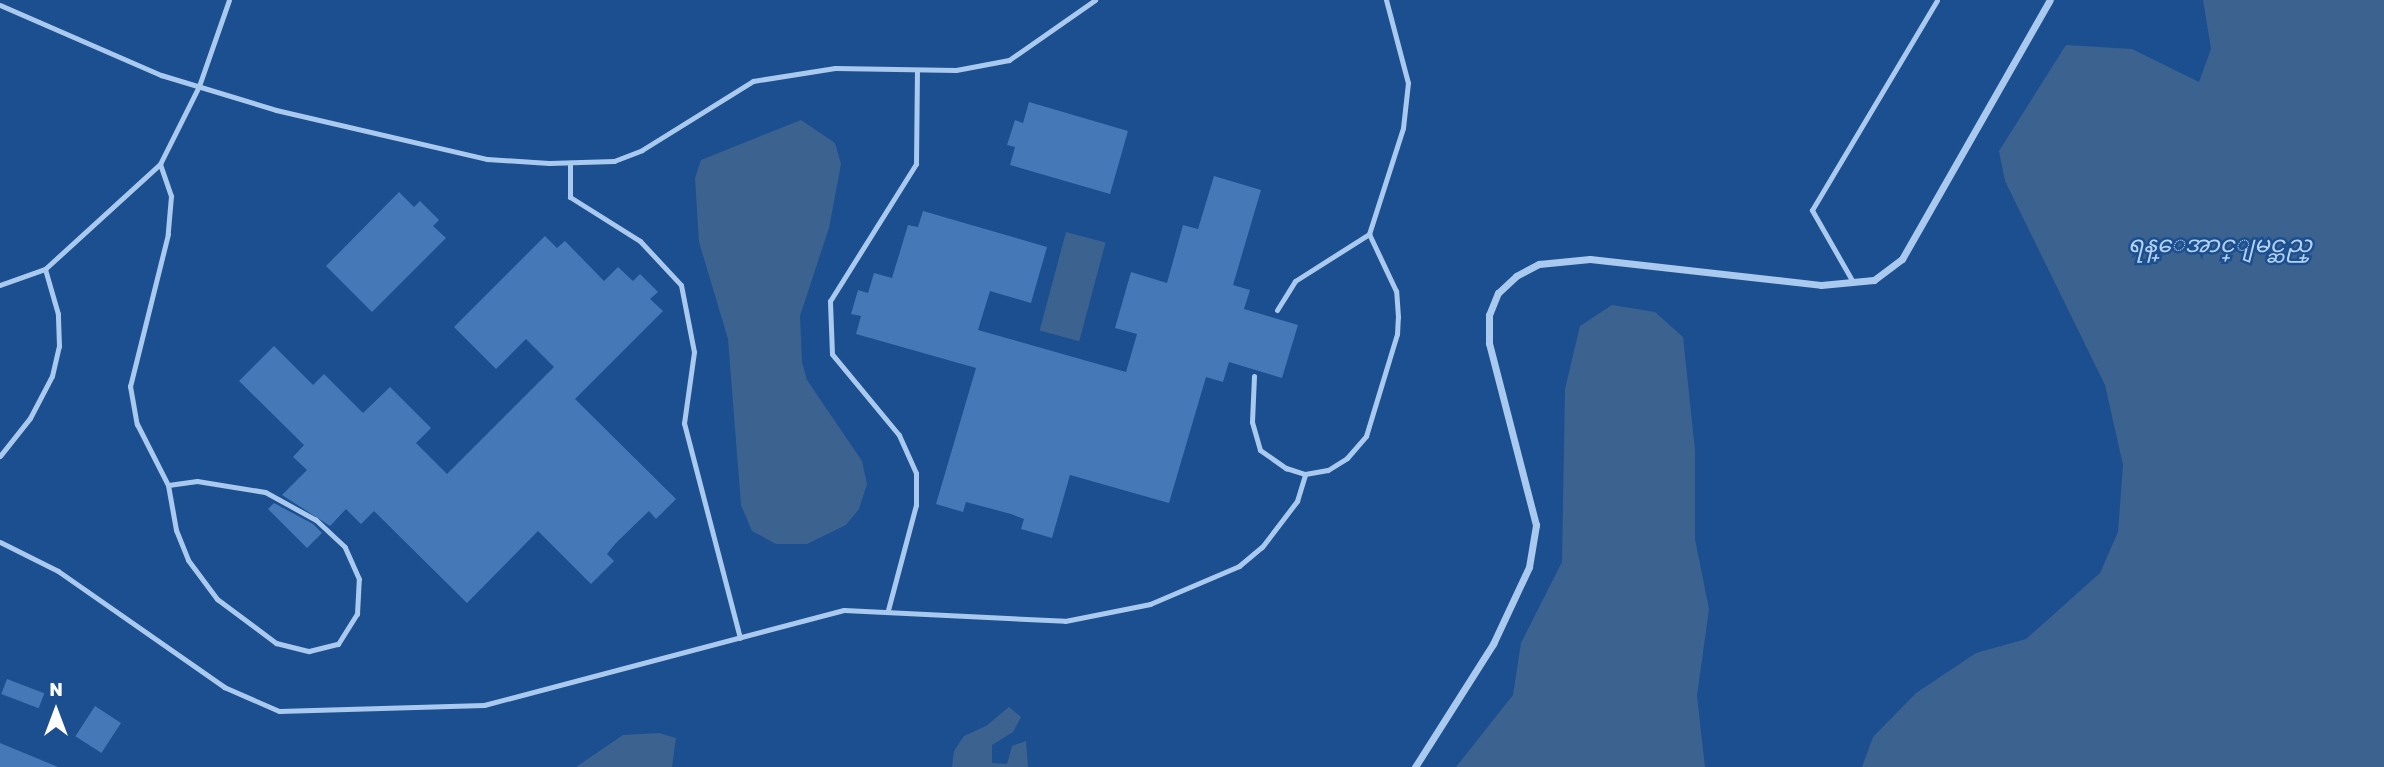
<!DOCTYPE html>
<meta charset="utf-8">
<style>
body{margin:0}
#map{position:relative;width:2384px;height:767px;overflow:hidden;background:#1b4f8f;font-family:Rubik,"Noto Sans Myanmar",sans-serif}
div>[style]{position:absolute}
.water>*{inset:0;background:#3c6290;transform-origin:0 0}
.building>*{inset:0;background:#4478b7;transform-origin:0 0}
.service>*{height:5px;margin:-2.5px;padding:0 2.5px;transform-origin:2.5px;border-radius:2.5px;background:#a9c9ee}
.minor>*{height:7px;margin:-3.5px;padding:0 3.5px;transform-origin:3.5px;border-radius:3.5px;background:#a9c9ee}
span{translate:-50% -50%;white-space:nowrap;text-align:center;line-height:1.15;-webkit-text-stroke:5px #1b4f8f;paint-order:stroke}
.water-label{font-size:23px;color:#b5d3f5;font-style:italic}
.north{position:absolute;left:21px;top:676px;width:70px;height:70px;-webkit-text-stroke:5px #1b4f8f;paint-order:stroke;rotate:0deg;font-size:19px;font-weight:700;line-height:28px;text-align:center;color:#fff}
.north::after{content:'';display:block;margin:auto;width:24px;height:32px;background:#fff;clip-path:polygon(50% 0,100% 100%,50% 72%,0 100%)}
</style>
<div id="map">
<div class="water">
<i style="clip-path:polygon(2203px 0,2384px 0,2384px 767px,1862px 767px,1873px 737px,1916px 693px,1976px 653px,2026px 639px,2100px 573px,2118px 532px,2123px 465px,2105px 385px,2005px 181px,1999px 151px,2066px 45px,2132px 49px,2199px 82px,2211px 49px)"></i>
<i style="clip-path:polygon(801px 120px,835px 143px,841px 164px,829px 228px,800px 316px,802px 362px,807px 380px,862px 461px,867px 484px,859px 509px,846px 525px,807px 544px,776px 544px,752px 531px,741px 505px,728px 339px,699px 242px,695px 178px,701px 160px)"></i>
<i style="left:1066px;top:232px;width:41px;height:102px;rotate:15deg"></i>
<i style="clip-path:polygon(1612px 305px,1655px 312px,1683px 337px,1695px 450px,1695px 539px,1709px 609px,1697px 696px,1705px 767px,1456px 767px,1513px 695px,1521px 643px,1562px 562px,1565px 389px,1580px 326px)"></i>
<i style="clip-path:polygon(1009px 707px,1021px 717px,1013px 732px,992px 745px,992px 763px,1007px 764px,1012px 746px,1026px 741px,1028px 767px,952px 767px,954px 751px,964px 736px,986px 726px)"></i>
<i style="clip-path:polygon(659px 733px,676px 738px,672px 767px,576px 767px,623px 735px)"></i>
</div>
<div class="building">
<i style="clip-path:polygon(1029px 102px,1128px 131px,1110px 194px,1010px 165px,1015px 147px,1007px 145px,1015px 120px,1023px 123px)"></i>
<i style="clip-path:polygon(1214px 176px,1261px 190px,1233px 285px,1250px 290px,1244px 309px,1298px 325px,1282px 378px,1229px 362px,1223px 382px,1206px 377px,1169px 503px,1070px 475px,1052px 538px,1021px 529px,1024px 519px,1011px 514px,966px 502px,963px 512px,936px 504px,976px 368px,856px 334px,861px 316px,851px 314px,858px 290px,868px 293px,874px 273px,892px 278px,908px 225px,918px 227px,923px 211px,1047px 247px,1031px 303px,990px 291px,978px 330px,1126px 372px,1137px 334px,1115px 328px,1131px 272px,1167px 283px,1183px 225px,1198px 229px)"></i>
<i style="clip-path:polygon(399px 192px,414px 207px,420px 201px,439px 220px,433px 226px,446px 238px,372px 312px,326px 266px)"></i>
<i style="clip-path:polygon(545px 236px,557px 248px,565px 241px,604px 281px,618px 267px,633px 281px,640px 274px,658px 292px,650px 299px,663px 311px,575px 399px,676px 499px,656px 519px,649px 511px,616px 543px,607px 554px,614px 561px,591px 584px,538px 531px,467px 603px,374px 511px,361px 524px,346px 509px,330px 526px,282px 495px,307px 470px,293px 457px,304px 445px,239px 381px,274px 346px,313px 385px,324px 374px,363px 413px,390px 387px,431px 428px,416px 443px,447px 474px,554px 367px,526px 339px,496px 369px,454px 327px)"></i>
<i style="clip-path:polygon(274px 503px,313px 524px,322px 533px,307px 548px,268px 509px)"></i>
<i style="left:7px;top:679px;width:40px;height:16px;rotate:21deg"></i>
<i style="left:95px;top:706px;width:31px;height:36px;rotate:33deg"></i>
<i style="clip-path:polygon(0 743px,58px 767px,0 767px)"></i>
</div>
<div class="service">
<i style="left:0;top:5px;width:176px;rotate:23.5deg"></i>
<i style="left:161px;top:75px;width:120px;rotate:16.9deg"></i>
<i style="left:276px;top:110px;width:217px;rotate:13.1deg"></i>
<i style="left:487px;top:159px;width:62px;rotate:3.7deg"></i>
<i style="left:549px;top:163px;width:65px;rotate:-1.8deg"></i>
<i style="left:614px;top:161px;width:30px;rotate:-21deg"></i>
<i style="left:642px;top:150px;width:131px;rotate:-31.9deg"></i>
<i style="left:753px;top:81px;width:83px;rotate:-9deg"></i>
<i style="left:835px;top:68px;width:121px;rotate:0.9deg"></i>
<i style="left:956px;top:70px;width:54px;rotate:-10.7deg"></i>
<i style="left:1009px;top:60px;width:105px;rotate:-34.9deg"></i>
<i style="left:570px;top:163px;width:34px;rotate:90deg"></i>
<i style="left:570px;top:197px;width:83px;rotate:32.2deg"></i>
<i style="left:640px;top:241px;width:60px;rotate:47deg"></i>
<i style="left:681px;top:285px;width:68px;rotate:79deg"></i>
<i style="left:694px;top:352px;width:72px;rotate:98deg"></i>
<i style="left:684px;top:423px;width:222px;rotate:75.4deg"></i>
<i style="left:160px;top:164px;width:34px;rotate:71deg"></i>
<i style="left:171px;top:196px;width:38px;rotate:95deg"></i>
<i style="left:168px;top:234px;width:157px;rotate:104deg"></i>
<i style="left:130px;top:386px;width:39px;rotate:80deg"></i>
<i style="left:137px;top:424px;width:68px;rotate:63.1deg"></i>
<i style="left:168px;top:485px;width:46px;rotate:79.9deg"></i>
<i style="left:176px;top:530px;width:32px;rotate:68deg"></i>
<i style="left:188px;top:560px;width:49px;rotate:53.4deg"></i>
<i style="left:217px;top:599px;width:74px;rotate:36.7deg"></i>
<i style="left:276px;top:643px;width:34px;rotate:14deg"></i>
<i style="left:309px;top:651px;width:30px;rotate:-14deg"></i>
<i style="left:338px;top:644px;width:36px;rotate:-58deg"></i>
<i style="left:357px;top:614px;width:35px;rotate:-87deg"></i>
<i style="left:359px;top:579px;width:35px;rotate:-114deg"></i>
<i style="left:345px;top:547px;width:40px;rotate:-137deg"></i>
<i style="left:316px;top:520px;width:58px;rotate:-151.2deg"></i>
<i style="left:265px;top:492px;width:69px;rotate:-170.8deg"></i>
<i style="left:197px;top:481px;width:29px;rotate:172deg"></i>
<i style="left:1853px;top:282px;width:83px;rotate:-119.7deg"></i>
<i style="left:1812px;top:210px;width:244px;rotate:-59.2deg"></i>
<i style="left:0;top:285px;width:48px;rotate:-19.6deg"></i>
<i style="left:45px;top:269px;width:156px;rotate:-42.4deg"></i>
<i style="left:160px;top:164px;width:87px;rotate:-63.4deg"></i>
<i style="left:199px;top:86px;width:91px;rotate:-70.8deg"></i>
<i style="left:1277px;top:310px;width:34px;rotate:-58deg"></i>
<i style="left:1295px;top:281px;width:88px;rotate:-32.4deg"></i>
<i style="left:1369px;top:234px;width:111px;rotate:-72.2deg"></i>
<i style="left:1403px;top:128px;width:45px;rotate:-83.7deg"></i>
<i style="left:1408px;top:83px;width:86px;rotate:-104.8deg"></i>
<i style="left:1254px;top:376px;width:46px;rotate:92.5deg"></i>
<i style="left:1252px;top:422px;width:29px;rotate:74deg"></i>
<i style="left:1260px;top:450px;width:32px;rotate:35deg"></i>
<i style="left:1286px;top:468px;width:20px;rotate:18deg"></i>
<i style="left:1305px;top:474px;width:23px;rotate:-10deg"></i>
<i style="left:1328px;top:470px;width:22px;rotate:-32deg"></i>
<i style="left:1347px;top:458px;width:29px;rotate:-49deg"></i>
<i style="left:1366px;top:436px;width:107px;rotate:-73.1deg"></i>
<i style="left:1397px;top:334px;width:17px;rotate:-87deg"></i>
<i style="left:1398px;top:317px;width:26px;rotate:-94deg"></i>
<i style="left:1396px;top:291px;width:63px;rotate:-115.3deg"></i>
<i style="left:0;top:456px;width:48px;rotate:-51.7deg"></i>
<i style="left:30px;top:418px;width:47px;rotate:-62.4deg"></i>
<i style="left:52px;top:376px;width:31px;rotate:-77deg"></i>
<i style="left:59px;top:346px;width:32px;rotate:-92deg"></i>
<i style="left:58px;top:314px;width:47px;rotate:-106.1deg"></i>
<i style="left:0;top:542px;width:65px;rotate:26.6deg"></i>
<i style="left:58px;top:571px;width:203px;rotate:34.9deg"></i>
<i style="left:224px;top:687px;width:60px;rotate:23.6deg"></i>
<i style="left:279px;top:711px;width:205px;rotate:-1.7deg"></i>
<i style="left:484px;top:705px;width:372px;rotate:-14.8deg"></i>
<i style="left:844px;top:610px;width:221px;rotate:2.8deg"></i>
<i style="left:1065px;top:621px;width:87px;rotate:-11.3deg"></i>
<i style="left:1150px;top:604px;width:97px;rotate:-23.1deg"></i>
<i style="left:1239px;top:566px;width:30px;rotate:-40deg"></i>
<i style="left:1262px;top:547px;width:58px;rotate:-52.7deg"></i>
<i style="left:1297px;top:501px;width:28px;rotate:-73deg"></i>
<i style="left:888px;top:610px;width:109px;rotate:-75.1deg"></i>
<i style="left:916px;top:505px;width:32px;rotate:-90deg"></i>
<i style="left:916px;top:473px;width:42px;rotate:-114.1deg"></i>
<i style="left:899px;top:435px;width:105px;rotate:-129.6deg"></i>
<i style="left:832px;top:354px;width:53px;rotate:-92.2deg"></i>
<i style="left:830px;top:301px;width:162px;rotate:-57.9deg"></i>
<i style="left:916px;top:164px;width:94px;rotate:-89.4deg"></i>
</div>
<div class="minor">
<i style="left:1415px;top:767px;width:146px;rotate:-57.6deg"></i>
<i style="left:1493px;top:644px;width:85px;rotate:-64.9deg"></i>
<i style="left:1529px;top:567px;width:43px;rotate:-80.5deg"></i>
<i style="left:1536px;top:525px;width:188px;rotate:-104.5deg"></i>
<i style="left:1489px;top:343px;width:28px;rotate:-90deg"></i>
<i style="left:1489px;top:315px;width:24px;rotate:-68deg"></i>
<i style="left:1498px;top:293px;width:25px;rotate:-43deg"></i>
<i style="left:1516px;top:276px;width:26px;rotate:-28deg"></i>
<i style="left:1539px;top:264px;width:51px;rotate:-5.6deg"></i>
<i style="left:1590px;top:259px;width:232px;rotate:6.4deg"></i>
<i style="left:1821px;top:285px;width:53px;rotate:-5.4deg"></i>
<i style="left:1874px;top:280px;width:35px;rotate:-37deg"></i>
<i style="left:1902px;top:259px;width:298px;rotate:-60.3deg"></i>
</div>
<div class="water-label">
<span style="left:2220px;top:244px">ရန္ေအာင္ျမင္ဆည္</span>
</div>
<div class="north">N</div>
</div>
